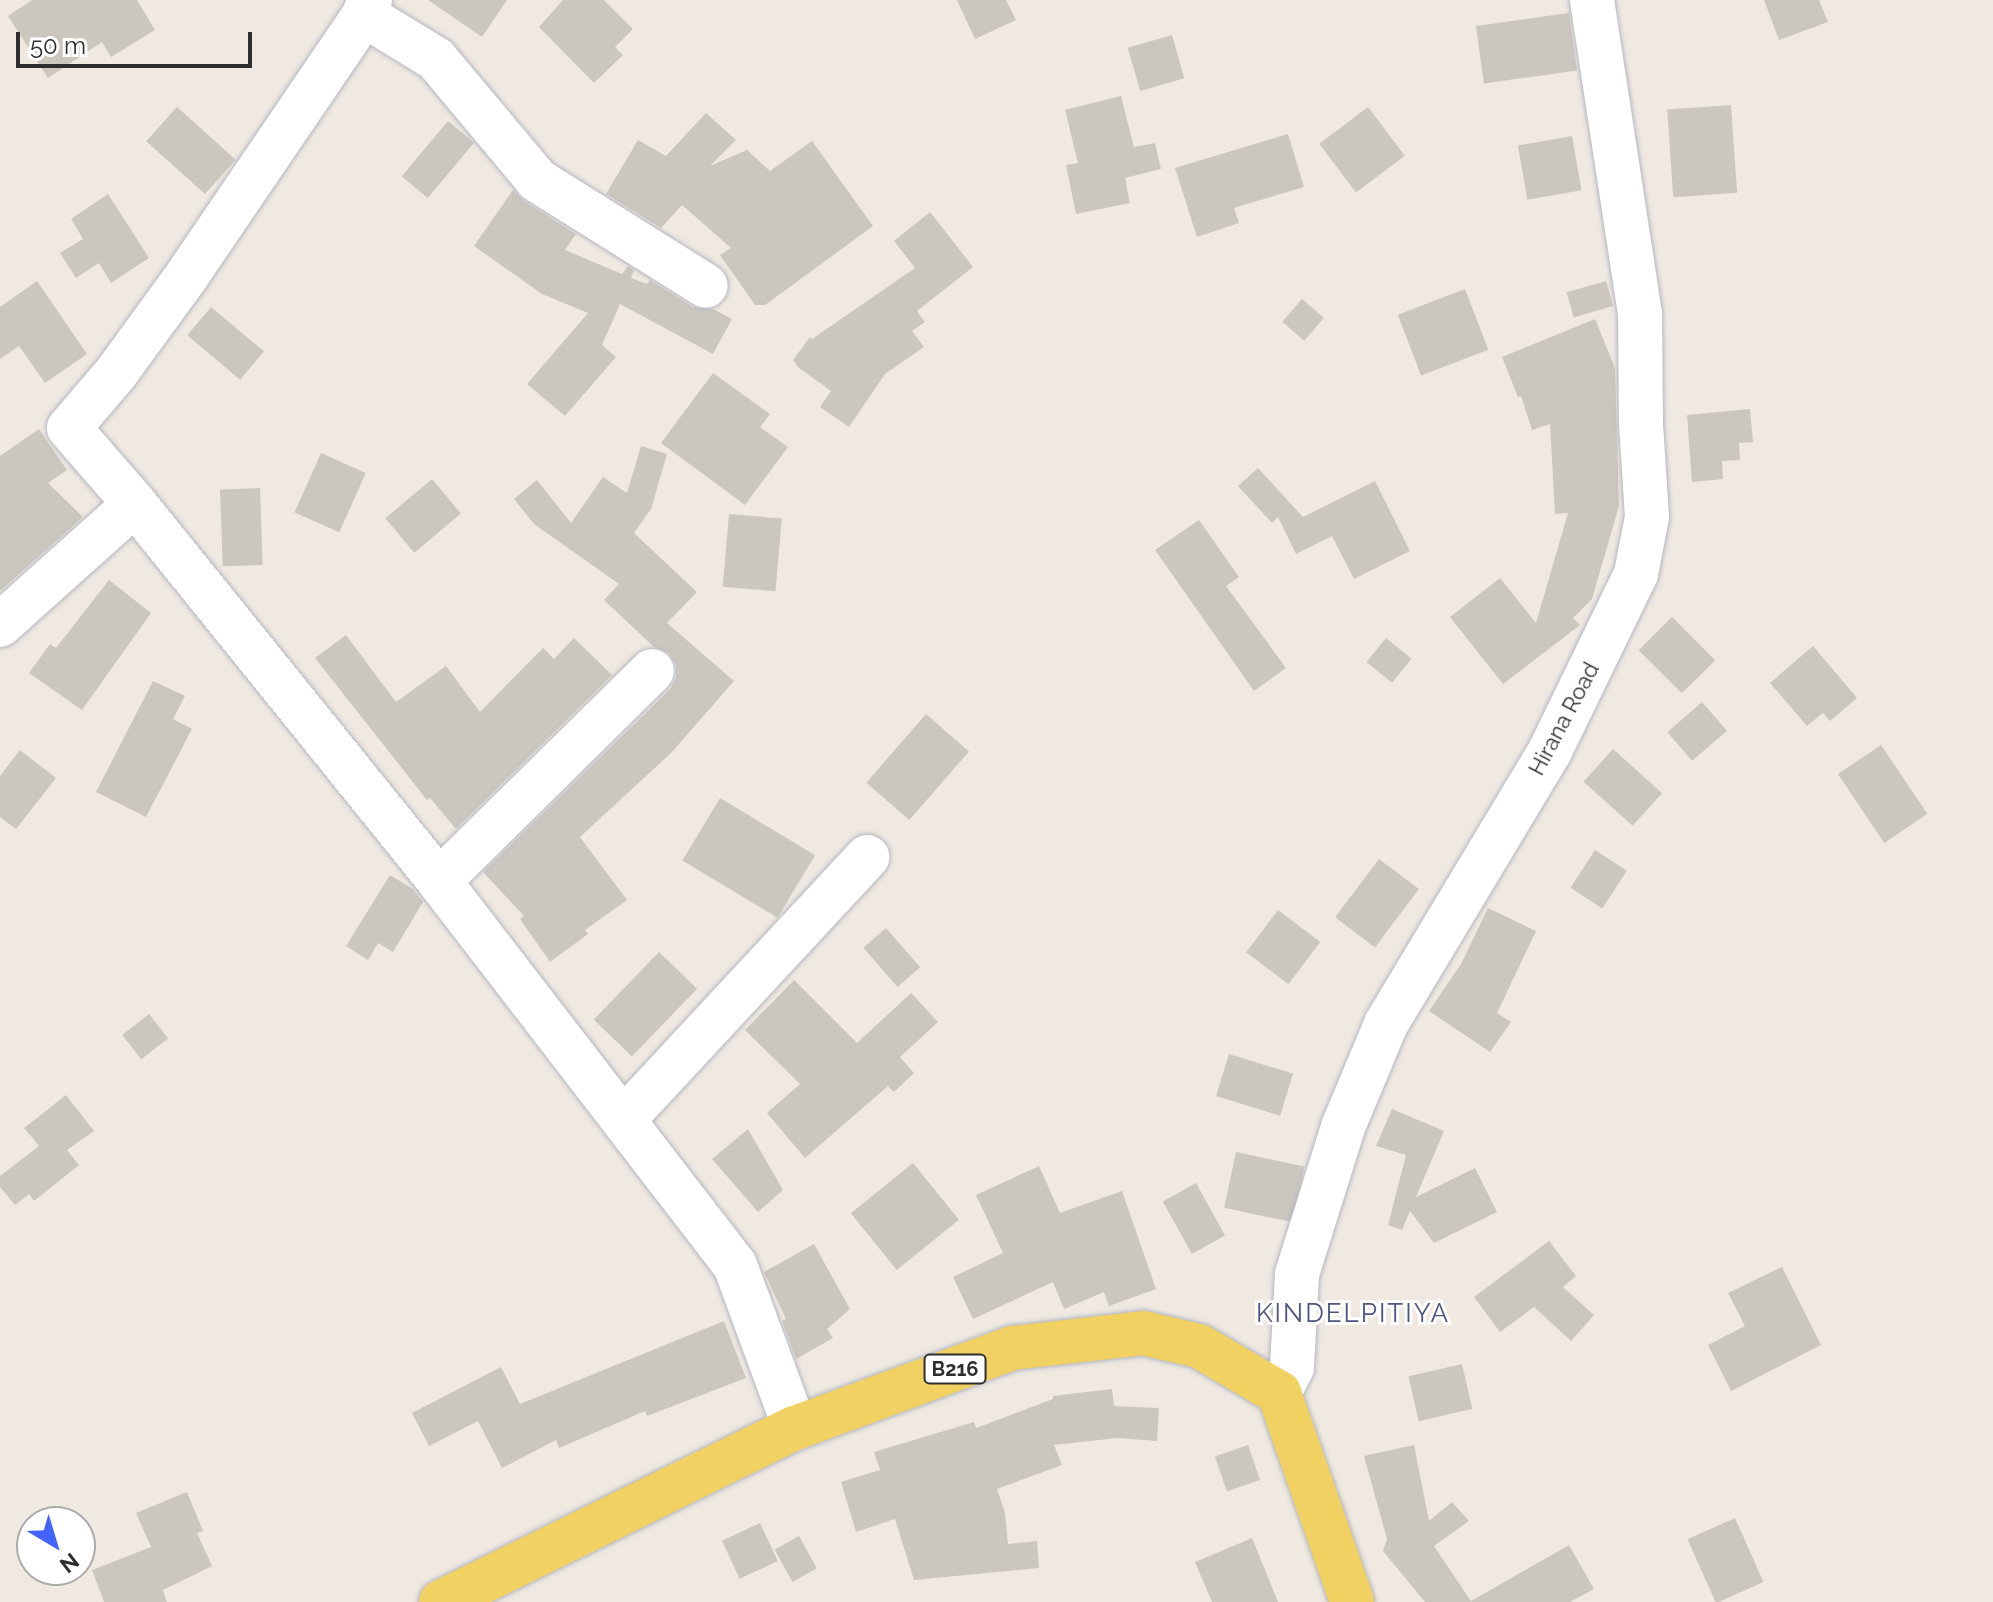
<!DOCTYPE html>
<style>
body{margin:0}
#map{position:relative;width:1993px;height:1602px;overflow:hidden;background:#efe9e1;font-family:Raleway,sans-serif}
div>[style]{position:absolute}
.building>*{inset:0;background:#cbc7bf;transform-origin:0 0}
.roads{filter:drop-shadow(0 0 2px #b4b7c1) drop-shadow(0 0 2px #b4b7c1)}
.minor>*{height:44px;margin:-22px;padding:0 22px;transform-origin:22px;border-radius:22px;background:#fff}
.major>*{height:44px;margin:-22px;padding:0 22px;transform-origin:22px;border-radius:22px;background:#f2d163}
span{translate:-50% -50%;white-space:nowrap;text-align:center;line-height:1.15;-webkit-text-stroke:6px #fff;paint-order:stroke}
.shield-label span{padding:2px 6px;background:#fff;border:2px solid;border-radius:6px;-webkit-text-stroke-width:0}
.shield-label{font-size:20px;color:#2e2e2e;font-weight:700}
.street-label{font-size:22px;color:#2e2e2e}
.quarter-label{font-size:26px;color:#4d5680;letter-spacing:2px}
.north{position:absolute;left:16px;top:1506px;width:80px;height:80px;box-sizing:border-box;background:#fff;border:2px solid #ababab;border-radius:50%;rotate:142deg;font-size:22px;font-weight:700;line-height:32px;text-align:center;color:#2e2e2e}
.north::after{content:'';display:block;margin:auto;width:28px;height:36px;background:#4264fb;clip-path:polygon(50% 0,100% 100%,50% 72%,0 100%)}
.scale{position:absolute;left:16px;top:32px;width:236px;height:36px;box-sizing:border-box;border:4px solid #2e2e2e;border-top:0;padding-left:10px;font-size:24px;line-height:28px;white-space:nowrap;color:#2e2e2e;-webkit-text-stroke:6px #fff;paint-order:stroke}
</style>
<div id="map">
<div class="building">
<i style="clip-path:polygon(32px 0,137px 0,155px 30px,111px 57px,102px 42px,48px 78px,8px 16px)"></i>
<i style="clip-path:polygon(428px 0,507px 0,482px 37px)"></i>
<i style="clip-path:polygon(563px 0,604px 0,633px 29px,615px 47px,623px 55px,594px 83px,539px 27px)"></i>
<i style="clip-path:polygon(957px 0,1006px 0,1016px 20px,975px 39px)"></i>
<i style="clip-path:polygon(1764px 0,1819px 0,1828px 22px,1779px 40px)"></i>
<i style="left:1569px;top:13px;width:58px;height:94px;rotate:82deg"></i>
<i style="left:1172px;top:35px;width:45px;height:46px;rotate:74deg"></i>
<i style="clip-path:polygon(1121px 96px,1134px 147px,1155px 143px,1161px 169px,1125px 178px,1130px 203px,1076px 214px,1066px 165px,1078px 163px,1065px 110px)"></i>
<i style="left:1731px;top:105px;width:88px;height:64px;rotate:86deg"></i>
<i style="left:177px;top:107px;width:79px;height:46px;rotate:42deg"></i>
<i style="left:1368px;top:107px;width:61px;height:61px;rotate:53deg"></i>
<i style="clip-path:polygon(706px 113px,736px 140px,710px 166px,747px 150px,770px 171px,812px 141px,873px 226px,765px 305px,755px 305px,720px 255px,731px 248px,682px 205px,661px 228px,606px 194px,638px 140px,666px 156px)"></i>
<i style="left:448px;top:121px;width:34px;height:72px;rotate:40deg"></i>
<i style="clip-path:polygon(1288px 134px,1304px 187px,1234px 208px,1239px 223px,1197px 237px,1175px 168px)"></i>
<i style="left:1572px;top:136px;width:55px;height:55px;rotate:80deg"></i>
<i style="clip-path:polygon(513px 190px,524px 201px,576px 234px,565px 250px,622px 274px,628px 266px,634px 270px,631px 278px,647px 284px,650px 280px,693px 307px,713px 309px,732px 319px,713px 354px,620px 304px,602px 345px,616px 357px,565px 416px,527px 384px,588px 313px,542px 294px,474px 246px)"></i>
<i style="clip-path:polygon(108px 194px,149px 258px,111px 283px,99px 263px,76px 278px,60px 253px,83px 239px,71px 219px)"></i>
<i style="clip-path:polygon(930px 212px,973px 267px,917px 311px,925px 322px,912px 331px,924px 347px,885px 374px,849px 427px,820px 407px,831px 391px,799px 368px,793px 360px,810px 337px,812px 339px,915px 268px,894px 241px)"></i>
<i style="clip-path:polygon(37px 281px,87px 354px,45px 383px,19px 346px,0 359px,0 307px)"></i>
<i style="left:1606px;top:281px;width:26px;height:41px;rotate:74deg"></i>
<i style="left:1465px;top:289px;width:65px;height:72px;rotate:69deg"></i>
<i style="left:1302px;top:299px;width:29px;height:30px;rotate:41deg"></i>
<i style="left:211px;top:307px;width:69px;height:37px;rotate:40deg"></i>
<i style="clip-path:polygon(1595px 319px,1615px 368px,1619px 506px,1592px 599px,1573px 618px,1580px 625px,1503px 684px,1450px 617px,1500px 578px,1536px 623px,1568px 513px,1555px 514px,1550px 424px,1532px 430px,1521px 396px,1518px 397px,1502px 357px)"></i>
<i style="clip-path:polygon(713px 373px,770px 414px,760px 427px,788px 447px,745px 505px,661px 443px)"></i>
<i style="clip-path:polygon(1750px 409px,1753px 442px,1739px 443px,1740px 460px,1722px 461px,1723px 479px,1692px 482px,1687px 415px)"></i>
<i style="clip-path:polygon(39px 429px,67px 470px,48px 483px,83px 517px,0 591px,0 456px)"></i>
<i style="clip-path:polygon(641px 446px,667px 454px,651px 509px,634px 533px,697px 592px,667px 623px,734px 681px,671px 753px,580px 837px,627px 900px,585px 930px,588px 934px,550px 962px,520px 919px,524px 916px,483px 872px,670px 689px,676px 678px,676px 665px,669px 653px,654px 647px,604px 600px,619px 584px,534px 524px,514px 499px,537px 480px,571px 523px,603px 477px,627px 493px)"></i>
<i style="left:321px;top:453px;width:49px;height:65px;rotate:24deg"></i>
<i style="clip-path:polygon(1258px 468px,1303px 517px,1375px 481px,1410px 551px,1354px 579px,1332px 536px,1296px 554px,1278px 517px,1272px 523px,1238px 486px)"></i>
<i style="left:432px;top:479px;width:45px;height:61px;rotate:50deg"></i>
<i style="left:260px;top:488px;width:77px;height:40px;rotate:88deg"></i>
<i style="left:729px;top:514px;width:53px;height:73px;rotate:5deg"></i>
<i style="clip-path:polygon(1199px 520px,1239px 577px,1226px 586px,1286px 668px,1254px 691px,1155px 550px)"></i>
<i style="clip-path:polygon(109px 580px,151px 613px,82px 710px,29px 673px,50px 644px,56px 648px)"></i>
<i style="left:1672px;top:617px;width:61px;height:47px;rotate:45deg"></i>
<i style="clip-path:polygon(346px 635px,396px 702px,446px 666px,480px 712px,543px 648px,554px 659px,574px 638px,612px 675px,456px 829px,430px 798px,427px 800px,315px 658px)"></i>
<i style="left:1386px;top:638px;width:33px;height:31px;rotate:39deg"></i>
<i style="clip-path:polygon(1813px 646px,1857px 698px,1830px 721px,1823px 713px,1807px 726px,1770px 683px)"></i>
<i style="clip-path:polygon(153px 681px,185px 696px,173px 719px,192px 729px,146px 817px,96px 792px)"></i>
<i style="left:1702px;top:702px;width:38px;height:46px;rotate:49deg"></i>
<i style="left:926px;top:714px;width:57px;height:91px;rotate:41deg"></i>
<i style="left:1881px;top:745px;width:83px;height:52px;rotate:56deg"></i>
<i style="left:1613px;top:749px;width:66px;height:44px;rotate:42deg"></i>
<i style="clip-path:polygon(20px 750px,56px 778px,16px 829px,0 817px,0 776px)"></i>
<i style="left:720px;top:798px;width:111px;height:73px;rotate:31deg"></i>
<i style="left:1595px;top:850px;width:38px;height:45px;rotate:33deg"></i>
<i style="left:1379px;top:859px;width:50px;height:73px;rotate:37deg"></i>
<i style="clip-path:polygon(390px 875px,413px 889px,423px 902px,393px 952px,378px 943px,368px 960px,346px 946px)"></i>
<i style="clip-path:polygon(1488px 908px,1536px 931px,1497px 1013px,1511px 1022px,1490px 1052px,1429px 1011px,1461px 964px)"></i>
<i style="left:1278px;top:910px;width:53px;height:53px;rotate:37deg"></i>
<i style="left:886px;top:928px;width:52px;height:30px;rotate:49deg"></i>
<i style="left:659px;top:952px;width:53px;height:94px;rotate:44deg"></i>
<i style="clip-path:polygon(794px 980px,857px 1043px,911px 993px,938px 1022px,900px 1057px,914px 1073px,894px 1092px,888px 1086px,805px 1158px,767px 1113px,800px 1084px,745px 1030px)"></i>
<i style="left:149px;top:1014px;width:31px;height:34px;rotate:52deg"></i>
<i style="left:1229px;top:1054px;width:67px;height:44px;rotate:17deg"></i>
<i style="clip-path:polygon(66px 1095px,94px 1131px,67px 1150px,79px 1165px,34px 1201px,29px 1194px,15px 1205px,0 1187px,0 1176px,39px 1146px,24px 1128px)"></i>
<i style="clip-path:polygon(1392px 1109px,1444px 1131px,1416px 1197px,1475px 1168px,1497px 1212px,1434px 1243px,1410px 1211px,1402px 1230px,1388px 1225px,1406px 1155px,1376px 1146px)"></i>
<i style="clip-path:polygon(748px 1129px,783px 1190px,758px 1212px,712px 1159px)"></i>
<i style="left:1236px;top:1152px;width:70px;height:57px;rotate:12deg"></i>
<i style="left:913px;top:1163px;width:73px;height:80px;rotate:51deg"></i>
<i style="clip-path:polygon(1039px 1166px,1060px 1213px,1122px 1191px,1156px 1289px,1109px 1306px,1104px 1292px,1064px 1309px,1053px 1282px,973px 1319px,953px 1277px,1003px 1253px,976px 1195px)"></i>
<i style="left:1196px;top:1183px;width:60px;height:38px;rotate:61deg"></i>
<i style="clip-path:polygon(1549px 1241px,1576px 1276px,1563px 1287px,1594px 1315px,1571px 1341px,1534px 1307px,1500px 1332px,1474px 1297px)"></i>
<i style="clip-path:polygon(814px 1244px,850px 1309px,827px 1329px,833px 1338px,796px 1359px,782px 1321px,786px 1319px,764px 1272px)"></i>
<i style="clip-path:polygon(1782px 1267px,1821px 1345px,1731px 1391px,1708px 1345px,1745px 1326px,1728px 1293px)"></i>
<i style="clip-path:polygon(724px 1321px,746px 1378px,647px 1416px,645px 1411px,559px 1448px,556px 1440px,502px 1468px,478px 1421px,429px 1446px,412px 1413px,501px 1367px,520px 1404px)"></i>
<i style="left:1462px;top:1364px;width:46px;height:55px;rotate:77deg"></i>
<i style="clip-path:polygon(1112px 1389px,1114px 1406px,1159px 1408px,1157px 1441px,1117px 1438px,1054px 1445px,1062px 1465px,997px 1489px,1005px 1513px,1008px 1544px,1037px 1541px,1039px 1568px,914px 1580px,895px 1519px,856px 1532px,841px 1482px,880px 1470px,874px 1452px,974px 1422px,976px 1428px,1053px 1399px,1053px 1396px)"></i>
<i style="left:1248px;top:1445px;width:37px;height:35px;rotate:71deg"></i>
<i style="clip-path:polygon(1414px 1445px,1429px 1521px,1452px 1502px,1469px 1521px,1434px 1546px,1471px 1601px,1569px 1545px,1594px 1589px,1570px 1602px,1425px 1602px,1383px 1551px,1387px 1539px,1364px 1456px)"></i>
<i style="clip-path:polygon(187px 1492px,203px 1531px,197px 1533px,212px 1566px,163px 1590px,167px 1602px,104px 1602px,92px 1570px,151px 1547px,136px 1513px)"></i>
<i style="left:1735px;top:1518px;width:70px;height:52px;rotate:66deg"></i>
<i style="left:760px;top:1523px;width:42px;height:42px;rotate:65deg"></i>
<i style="left:799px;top:1536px;width:37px;height:28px;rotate:61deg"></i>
<i style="clip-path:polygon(1252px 1538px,1278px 1602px,1212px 1602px,1195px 1562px)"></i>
</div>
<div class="roads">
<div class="minor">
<i style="left:370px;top:0;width:16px;rotate:112deg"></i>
<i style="left:364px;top:15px;width:317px;rotate:124.2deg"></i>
<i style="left:186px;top:277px;width:119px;rotate:126.1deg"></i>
<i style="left:116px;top:373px;width:72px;rotate:130.5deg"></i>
<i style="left:69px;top:428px;width:101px;rotate:49deg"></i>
<i style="left:135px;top:504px;width:484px;rotate:51.1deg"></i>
<i style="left:439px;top:881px;width:485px;rotate:52.4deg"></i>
<i style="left:735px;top:1265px;width:174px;rotate:69.8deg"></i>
<i style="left:364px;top:15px;width:84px;rotate:31.4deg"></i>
<i style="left:436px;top:59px;width:158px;rotate:50.1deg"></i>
<i style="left:537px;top:180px;width:199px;rotate:32.1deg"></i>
<i style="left:0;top:625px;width:181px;rotate:-41.9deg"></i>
<i style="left:439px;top:881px;width:299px;rotate:-44.6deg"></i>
<i style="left:623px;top:1120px;width:359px;rotate:-47.1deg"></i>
<i style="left:1279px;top:1393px;width:29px;rotate:-63deg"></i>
<i style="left:1292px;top:1367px;width:93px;rotate:-86.9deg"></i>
<i style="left:1297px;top:1274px;width:154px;rotate:-72.6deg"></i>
<i style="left:1343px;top:1127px;width:112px;rotate:-67.3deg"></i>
<i style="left:1386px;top:1024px;width:316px;rotate:-59deg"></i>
<i style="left:1549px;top:753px;width:199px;rotate:-64.1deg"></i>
<i style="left:1636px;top:574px;width:58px;rotate:-79.1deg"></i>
<i style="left:1647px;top:517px;width:93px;rotate:-93.7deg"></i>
<i style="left:1641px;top:424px;width:110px;rotate:-90.5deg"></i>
<i style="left:1640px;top:314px;width:318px;rotate:-98.7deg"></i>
</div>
<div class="major">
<i style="left:441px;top:1602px;width:394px;rotate:-26.2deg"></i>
<i style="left:795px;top:1428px;width:231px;rotate:-20.2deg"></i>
<i style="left:1012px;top:1348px;width:132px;rotate:-6.5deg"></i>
<i style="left:1143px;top:1333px;width:57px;rotate:13.1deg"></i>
<i style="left:1199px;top:1346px;width:93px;rotate:30.4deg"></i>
<i style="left:1279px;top:1393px;width:221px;rotate:70.7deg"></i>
</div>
</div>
<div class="shield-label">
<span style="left:955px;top:1369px">B216</span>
</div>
<div class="street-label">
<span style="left:1564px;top:719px;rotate:-62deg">Hirana Road</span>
</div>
<div class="quarter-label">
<span style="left:1353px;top:1314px">KINDELPITIYA</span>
</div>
<div class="north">N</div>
<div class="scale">50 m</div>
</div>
